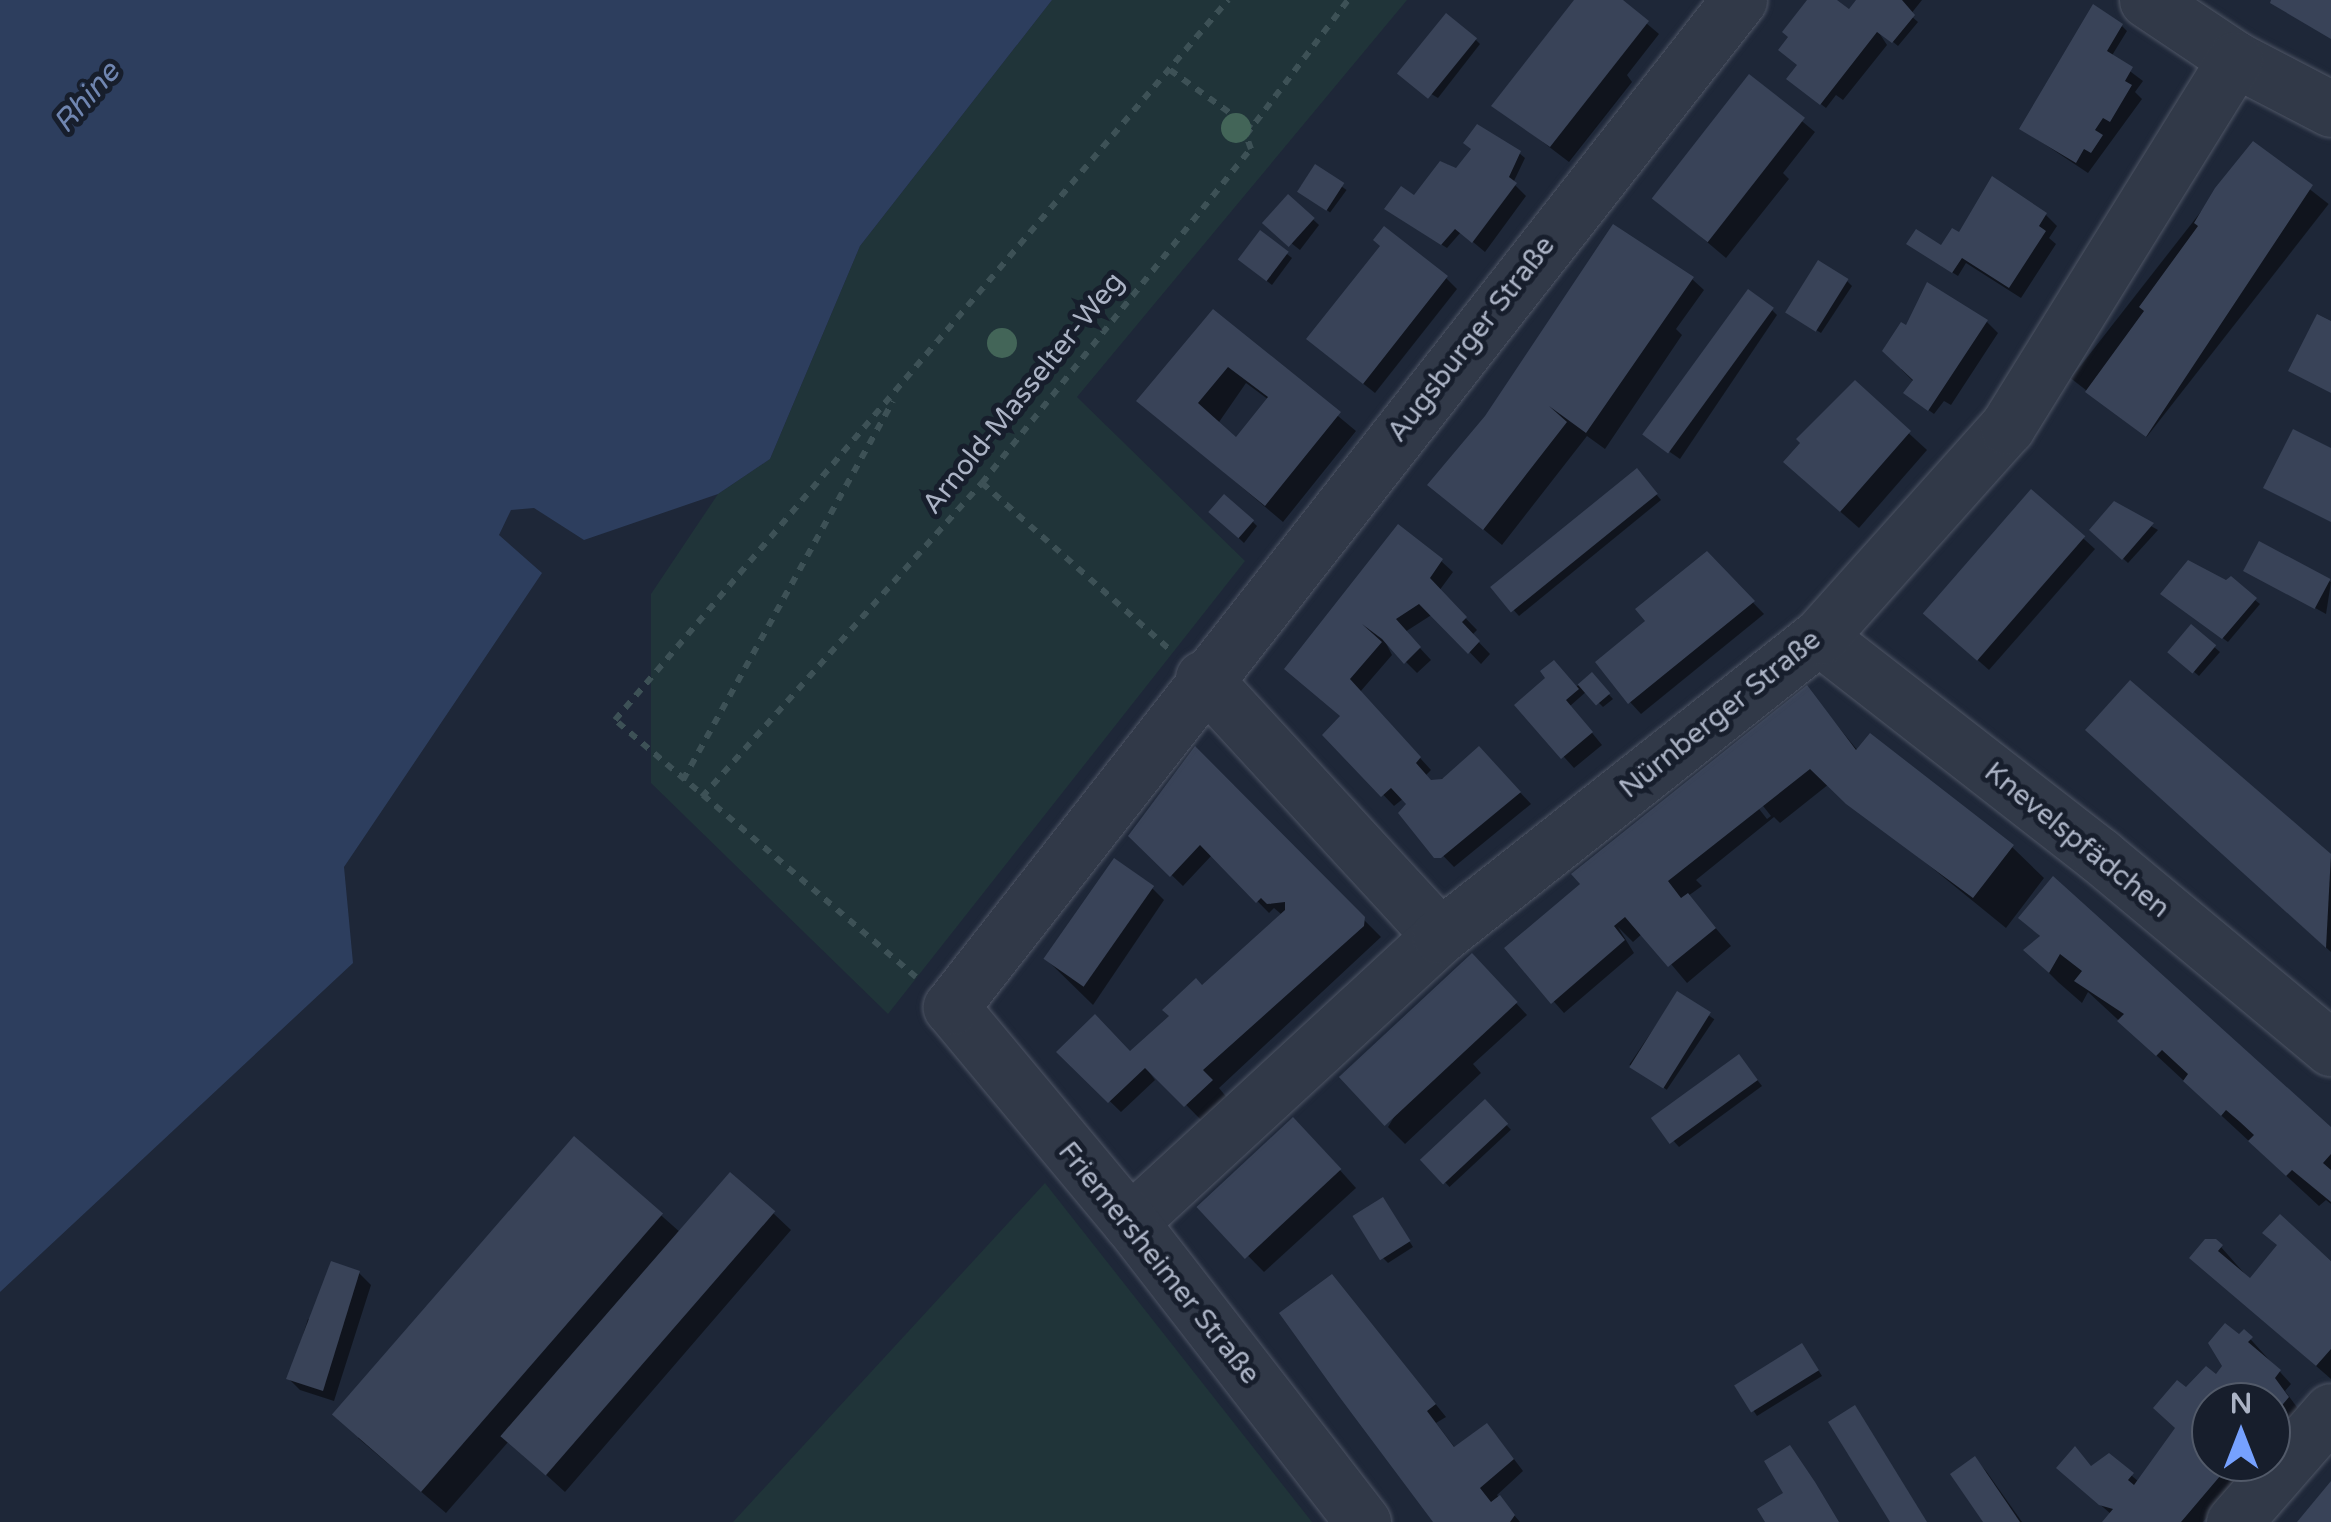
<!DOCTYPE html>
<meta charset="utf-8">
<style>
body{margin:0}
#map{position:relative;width:2331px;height:1522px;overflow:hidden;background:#1e2738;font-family:"Varela Round",sans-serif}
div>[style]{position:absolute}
.green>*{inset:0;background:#203439}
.water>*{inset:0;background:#2d3e5e}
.shadow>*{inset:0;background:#0007;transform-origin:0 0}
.building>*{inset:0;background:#394358;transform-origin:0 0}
.path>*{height:6px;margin-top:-3px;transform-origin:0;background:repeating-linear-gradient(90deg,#3d5156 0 8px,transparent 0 16px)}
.roads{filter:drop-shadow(0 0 2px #4f5666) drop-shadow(0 0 2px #4f5666)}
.minor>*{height:55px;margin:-27.5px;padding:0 27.5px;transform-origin:27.5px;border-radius:27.5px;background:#313948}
.trees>*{width:30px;height:30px;margin:-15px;border-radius:50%;background:#436558}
span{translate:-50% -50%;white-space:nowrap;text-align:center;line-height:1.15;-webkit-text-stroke:10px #171e2c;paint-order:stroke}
.street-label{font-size:28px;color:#abb3c5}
.water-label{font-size:30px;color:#7086b1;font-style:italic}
.north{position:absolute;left:2191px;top:1382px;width:100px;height:100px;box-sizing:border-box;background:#171e2c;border:2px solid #525a69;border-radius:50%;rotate:0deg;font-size:28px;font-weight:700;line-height:40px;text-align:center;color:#abb3c5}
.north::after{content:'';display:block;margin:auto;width:35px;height:45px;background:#76a1ff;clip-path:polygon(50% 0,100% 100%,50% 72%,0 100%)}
</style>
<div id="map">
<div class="green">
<i style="clip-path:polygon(1052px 0,1407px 0,1077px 397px,1245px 561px,888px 1014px,651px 783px,651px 594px,718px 494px,770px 459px,860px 246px)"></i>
<i style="clip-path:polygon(1045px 1183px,1312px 1522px,733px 1522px)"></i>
</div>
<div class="water">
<i style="clip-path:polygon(0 0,1052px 0,860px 246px,770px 459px,718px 494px,584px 540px,534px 508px,511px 510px,499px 535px,542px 573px,344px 867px,353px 963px,0 1292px)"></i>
</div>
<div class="shadow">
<i style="clip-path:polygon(1577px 0,1619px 0,1659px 34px,1627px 75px,1632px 82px,1569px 162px,1494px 105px)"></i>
<i style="clip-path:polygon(1821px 0,1833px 0,1859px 21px,1859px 0,1922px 0,1910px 15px,1918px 22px,1898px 46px,1876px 28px,1887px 45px,1843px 100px,1836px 95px,1826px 108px,1795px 84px)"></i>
<i style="clip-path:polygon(2122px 26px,2127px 31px,2111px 57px,2143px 81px,2135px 92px,2142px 99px,2088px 173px,2022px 129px)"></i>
<i style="clip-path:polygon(1475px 39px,1480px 44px,1438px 98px,1406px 79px)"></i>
<i style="clip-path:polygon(1749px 77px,1815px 132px,1783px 173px,1789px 179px,1726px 258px,1655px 198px)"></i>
<i style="left:2253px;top:145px;width:96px;height:296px;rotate:38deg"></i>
<i style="clip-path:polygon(1519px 153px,1525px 158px,1513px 183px,1526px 196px,1485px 252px,1461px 232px,1447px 248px,1392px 213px,1424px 207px,1417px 195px,1447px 164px,1456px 172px)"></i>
<i style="left:1315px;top:167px;width:39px;height:28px;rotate:36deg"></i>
<i style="clip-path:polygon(1289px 197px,1319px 225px,1300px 250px,1273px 229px)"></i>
<i style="clip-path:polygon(2046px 215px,2057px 226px,2049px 238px,2056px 244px,2021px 298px,1966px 263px,1958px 276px,1914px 248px,1942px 248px,1959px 236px)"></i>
<i style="clip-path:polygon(1287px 254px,1292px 258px,1272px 285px,1245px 264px)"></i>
<i style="clip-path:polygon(1446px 278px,1457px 289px,1375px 393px,1321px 350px)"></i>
<i style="clip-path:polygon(1692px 279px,1704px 290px,1676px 329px,1682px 335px,1605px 449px,1587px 436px,1502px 545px,1430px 484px)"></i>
<i style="clip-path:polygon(1847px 281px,1852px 286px,1821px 333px,1793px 316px)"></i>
<i style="clip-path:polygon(1772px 310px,1777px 315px,1680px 459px,1654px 441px)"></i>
<i style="clip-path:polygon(evenodd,1213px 312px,1356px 431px,1283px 522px,1140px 401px,1213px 312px,1246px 383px,1269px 400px,1236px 440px,1217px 425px,1246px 383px)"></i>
<i style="clip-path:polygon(1987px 322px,1998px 333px,1951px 405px,1944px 401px,1934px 414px,1912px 398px,1914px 382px,1901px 369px,1907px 329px)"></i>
<i style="clip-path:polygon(1855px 384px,1927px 450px,1859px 528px,1804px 480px)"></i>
<i style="clip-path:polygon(1642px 477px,1661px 500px,1519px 616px,1494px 588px)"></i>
<i style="clip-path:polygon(2032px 492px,2095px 549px,1989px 670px,1937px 624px)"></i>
<i style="clip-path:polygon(2114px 505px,2158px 530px,2128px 563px,2092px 530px)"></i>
<i style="clip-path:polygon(1211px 512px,1252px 521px,1257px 526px,1244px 543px)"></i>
<i style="clip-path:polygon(2260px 544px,2331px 582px,2326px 614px,2247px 570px)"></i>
<i style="clip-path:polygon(1707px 555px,1764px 614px,1641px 714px,1630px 702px)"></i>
<i style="clip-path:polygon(1441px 561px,1453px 572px,1439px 591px,1477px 630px,1472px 635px,1490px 654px,1481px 664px,1433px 614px,1405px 632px,1431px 660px,1417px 673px,1385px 641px,1392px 655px,1360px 692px,1431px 770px,1425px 776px,1431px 783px,1490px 760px,1531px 804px,1454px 867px,1402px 813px,1410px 804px,1404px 798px,1394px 806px,1326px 735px,1342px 717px,1288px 669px)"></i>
<i style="clip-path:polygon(2168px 598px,2255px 600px,2260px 604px,2228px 642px)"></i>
<i style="clip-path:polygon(2191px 627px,2220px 652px,2199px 676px,2175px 656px)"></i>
<i style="clip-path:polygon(1591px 675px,1613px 699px,1603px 707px,1587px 691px,1570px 706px,1602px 745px,1574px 768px,1517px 705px,1576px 687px)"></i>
<i style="clip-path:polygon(2131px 684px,2331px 859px,2331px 952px,2121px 761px)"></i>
<i style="clip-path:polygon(evenodd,1807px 688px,1858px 751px,2012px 847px,2044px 878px,2006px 928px,1829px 784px,1780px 823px,1774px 817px,1696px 880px,1702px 886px,1688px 896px,1731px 946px,1687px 983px,1644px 932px,1633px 942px,1618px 927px,1634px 953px,1564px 1013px,1507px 949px,1807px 688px,1726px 767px,1732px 767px,1771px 816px,1767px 819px,1726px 767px)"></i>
<i style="clip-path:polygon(1195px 750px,1381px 937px,1219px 1088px,1228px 1099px,1203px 1122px,1134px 1052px,1155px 1080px,1121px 1112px,1059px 1052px,1130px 1054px,1281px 914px,1274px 908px,1269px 913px,1212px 855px,1183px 886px,1131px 836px)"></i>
<i style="clip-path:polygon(1152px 888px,1164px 900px,1093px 1005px,1046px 959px)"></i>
<i style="clip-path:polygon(2021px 918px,2331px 1131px,2331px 1204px,2326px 1200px,2319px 1206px,2088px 992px,2082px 1003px,2058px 982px,2027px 951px,2042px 938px)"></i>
<i style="clip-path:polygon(1484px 968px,1527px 1015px,1473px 1064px,1481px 1073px,1405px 1144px,1388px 1127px)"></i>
<i style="left:1677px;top:994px;width:45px;height:85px;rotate:34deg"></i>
<i style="clip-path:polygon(1743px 1062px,1762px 1086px,1679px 1147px,1654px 1119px)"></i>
<i style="left:1485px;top:1102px;width:38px;height:84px;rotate:47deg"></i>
<i style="clip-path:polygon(1311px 1138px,1356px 1188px,1264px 1272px,1200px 1207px)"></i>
<i style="clip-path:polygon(575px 1139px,681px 1233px,773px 1213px,791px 1230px,565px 1492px,509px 1441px,446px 1513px,358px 1438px)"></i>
<i style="clip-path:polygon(1387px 1206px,1413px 1247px,1388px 1263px,1383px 1258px)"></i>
<i style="clip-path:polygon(2280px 1217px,2331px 1261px,2331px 1379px,2192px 1258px,2221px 1247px,2251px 1281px,2280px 1246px)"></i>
<i style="clip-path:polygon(359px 1273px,371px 1285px,334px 1401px,300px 1390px,289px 1379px,308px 1319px,315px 1321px)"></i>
<i style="clip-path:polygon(1343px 1289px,1446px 1417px,1436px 1423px,1456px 1449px,1487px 1426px,1498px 1438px,1523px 1471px,1497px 1495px,1520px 1522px,1438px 1522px)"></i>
<i style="clip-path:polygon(2244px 1332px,2291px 1384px,2285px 1391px,2299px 1410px,2271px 1442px,2271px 1402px,2211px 1402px,2211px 1462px,2254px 1462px,2203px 1522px,2105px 1522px,2112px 1515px,2071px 1479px,2109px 1456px,2139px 1482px,2177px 1428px,2186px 1391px,2216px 1377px)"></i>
<i style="clip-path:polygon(1806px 1351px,1822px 1376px,1757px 1416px,1737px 1386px)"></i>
<i style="clip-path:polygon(1975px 1459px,1986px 1471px,2022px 1522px,1986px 1522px)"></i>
</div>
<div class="building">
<i style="clip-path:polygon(1574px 0,1623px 0,1649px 21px,1550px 147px,1491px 106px)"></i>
<i style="clip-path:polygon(1807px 0,1837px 0,1849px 9px,1856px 0,1902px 0,1915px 15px,1892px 43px,1877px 32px,1820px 105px,1786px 79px,1797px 65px,1778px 50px,1788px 37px,1782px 32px)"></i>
<i style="clip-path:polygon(2271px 0,2331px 0,2331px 39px,2270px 3px)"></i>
<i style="clip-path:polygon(2093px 4px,2123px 24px,2107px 51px,2133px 67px,2125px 81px,2132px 85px,2110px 122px,2103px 118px,2095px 130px,2103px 135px,2091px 153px,2084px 149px,2076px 163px,2019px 129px)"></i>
<i style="left:1446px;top:13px;width:40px;height:78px;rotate:39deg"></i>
<i style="left:1749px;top:74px;width:71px;height:158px;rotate:38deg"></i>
<i style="clip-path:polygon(1477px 124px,1521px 151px,1509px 177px,1517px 183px,1472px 243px,1455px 229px,1441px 245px,1384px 209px,1401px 186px,1414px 195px,1440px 161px,1456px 168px,1471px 149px,1463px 143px)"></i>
<i style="clip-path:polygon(2253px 141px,2313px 185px,2146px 437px,2085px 392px,2144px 311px,2139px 307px,2198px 226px,2194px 223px,2215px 188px)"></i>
<i style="left:1315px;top:164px;width:35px;height:33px;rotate:33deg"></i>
<i style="clip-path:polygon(1992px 176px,2047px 213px,2039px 226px,2046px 231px,2009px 288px,1962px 258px,1952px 273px,1906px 244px,1916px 229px,1941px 245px,1952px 228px,1959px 232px)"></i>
<i style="left:1288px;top:194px;width:36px;height:39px;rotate:42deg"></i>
<i style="clip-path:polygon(1613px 224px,1694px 277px,1586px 433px,1549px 406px,1567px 422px,1483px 530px,1427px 485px,1485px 416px)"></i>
<i style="clip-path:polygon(1384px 226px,1448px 276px,1363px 384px,1306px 339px,1380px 246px,1373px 240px)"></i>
<i style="left:1260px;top:230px;width:36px;height:37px;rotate:37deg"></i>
<i style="left:1818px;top:260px;width:36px;height:62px;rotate:32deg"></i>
<i style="clip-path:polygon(1927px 282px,1988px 320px,1928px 411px,1903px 393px,1913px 380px,1882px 351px,1901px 322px,1906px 325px)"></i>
<i style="left:1748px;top:289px;width:32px;height:180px;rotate:36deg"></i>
<i style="clip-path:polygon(evenodd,1213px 309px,1341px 412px,1265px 506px,1136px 401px,1213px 309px,1228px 367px,1268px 397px,1236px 437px,1198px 403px,1228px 367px)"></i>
<i style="clip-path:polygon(2317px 314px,2331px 321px,2331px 393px,2288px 371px)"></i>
<i style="clip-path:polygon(1855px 380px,1911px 431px,1840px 512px,1783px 462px,1800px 443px,1796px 439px)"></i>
<i style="clip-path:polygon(2293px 429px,2331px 448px,2331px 522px,2263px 488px)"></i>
<i style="left:1637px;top:468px;width:33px;height:189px;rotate:51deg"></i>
<i style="left:2031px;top:489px;width:72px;height:165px;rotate:41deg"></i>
<i style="left:1224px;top:494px;width:40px;height:24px;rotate:41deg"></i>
<i style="clip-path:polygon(2114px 501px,2154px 523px,2122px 560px,2089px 530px)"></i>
<i style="clip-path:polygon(1398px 524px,1443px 559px,1430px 578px,1467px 617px,1462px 622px,1480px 641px,1468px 654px,1419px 604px,1396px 619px,1421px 647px,1404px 664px,1382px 639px,1362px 624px,1382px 642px,1350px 679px,1421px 757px,1416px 763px,1431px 780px,1442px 779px,1479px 746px,1521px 792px,1441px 858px,1434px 858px,1398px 813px,1406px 804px,1391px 788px,1381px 797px,1322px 735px,1340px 716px,1284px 669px)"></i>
<i style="left:2259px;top:541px;width:81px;height:34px;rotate:28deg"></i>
<i style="clip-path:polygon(1707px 551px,1755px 601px,1628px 704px,1595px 662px,1645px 621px,1635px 609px)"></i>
<i style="clip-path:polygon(2188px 560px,2226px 580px,2231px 576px,2257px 598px,2222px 639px,2160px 594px)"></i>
<i style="left:2191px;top:624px;width:33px;height:37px;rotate:40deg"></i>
<i style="clip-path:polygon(1554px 660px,1579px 689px,1566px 700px,1593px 732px,1561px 759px,1514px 705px,1545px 678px,1540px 671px)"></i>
<i style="left:1592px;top:672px;width:28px;height:19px;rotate:49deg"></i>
<i style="clip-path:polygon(2130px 680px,2331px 854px,2326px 948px,2085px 730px)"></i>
<i style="clip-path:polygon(1807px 685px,1856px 750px,1870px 733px,2014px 845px,1973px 898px,1846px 804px,1810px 769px,1668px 881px,1681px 898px,1688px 893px,1716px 928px,1668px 967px,1625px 917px,1614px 926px,1625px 940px,1551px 1004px,1504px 948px,1580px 884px,1571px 874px)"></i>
<i style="clip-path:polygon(1195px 746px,1365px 917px,1364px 926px,1203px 1070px,1213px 1080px,1184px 1107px,1145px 1068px,1108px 1103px,1056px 1052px,1095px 1014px,1130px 1051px,1169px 1016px,1162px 1010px,1196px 978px,1202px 985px,1285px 910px,1285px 902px,1267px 904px,1261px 898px,1256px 903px,1200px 845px,1170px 877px,1128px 836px)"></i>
<i style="left:1114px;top:858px;width:49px;height:123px;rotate:35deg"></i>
<i style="clip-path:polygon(2053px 876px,2331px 1127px,2331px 1154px,2323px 1163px,2331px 1170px,2331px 1202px,2292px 1170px,2286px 1176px,2248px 1141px,2254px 1135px,2240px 1122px,2226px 1110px,2221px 1116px,2183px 1081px,2188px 1074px,2162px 1050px,2156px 1056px,2117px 1021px,2124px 1014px,2074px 981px,2082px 971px,2060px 954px,2049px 973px,2023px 950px,2040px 936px,2018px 918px)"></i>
<i style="left:1472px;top:953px;width:67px;height:182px;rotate:47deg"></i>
<i style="left:1677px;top:991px;width:40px;height:90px;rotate:32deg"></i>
<i style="left:1739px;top:1054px;width:32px;height:109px;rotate:54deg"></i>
<i style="left:1485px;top:1099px;width:34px;height:89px;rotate:47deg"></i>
<i style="left:1293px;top:1117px;width:71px;height:132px;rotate:47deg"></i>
<i style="left:574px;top:1136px;width:118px;height:369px;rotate:41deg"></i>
<i style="left:730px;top:1172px;width:60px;height:350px;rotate:41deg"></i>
<i style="left:1383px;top:1197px;width:52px;height:36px;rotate:58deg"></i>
<i style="clip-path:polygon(2280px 1214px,2331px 1261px,2331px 1349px,2316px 1366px,2189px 1258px,2205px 1239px,2216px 1239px,2223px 1245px,2218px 1251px,2250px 1278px,2277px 1245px,2262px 1233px)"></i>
<i style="clip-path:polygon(331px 1261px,360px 1271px,323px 1391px,286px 1379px)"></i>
<i style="clip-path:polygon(1332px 1274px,1436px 1404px,1427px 1411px,1454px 1447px,1487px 1423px,1514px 1459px,1480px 1488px,1491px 1502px,1500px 1495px,1515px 1515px,1510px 1522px,1433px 1522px,1338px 1395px,1279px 1313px)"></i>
<i style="clip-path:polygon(2225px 1323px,2239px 1334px,2244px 1329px,2253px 1337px,2248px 1342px,2281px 1370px,2275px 1378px,2289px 1397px,2271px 1418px,2271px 1402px,2211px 1402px,2211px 1462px,2232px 1462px,2181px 1522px,2102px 1522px,2113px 1509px,2099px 1505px,2056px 1468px,2075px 1446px,2091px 1466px,2109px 1453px,2134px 1473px,2128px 1480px,2134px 1485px,2175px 1428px,2153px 1408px,2177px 1380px,2186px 1387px,2206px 1366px,2216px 1374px,2222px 1366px,2208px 1343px)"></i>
<i style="left:1802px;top:1343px;width:32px;height:80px;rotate:58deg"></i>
<i style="clip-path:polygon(1855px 1405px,1927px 1522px,1890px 1522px,1828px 1422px)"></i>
<i style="clip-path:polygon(1790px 1445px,1815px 1482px,1839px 1522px,1765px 1522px,1757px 1509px,1783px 1493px,1764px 1461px)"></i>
<i style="clip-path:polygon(1975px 1456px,2020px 1522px,1983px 1522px,1950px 1474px)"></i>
<i style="clip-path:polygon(2331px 1481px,2331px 1522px,2297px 1522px)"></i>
</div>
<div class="path">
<i style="left:1170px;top:70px;width:100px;rotate:35.6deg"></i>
<i style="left:982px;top:483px;width:249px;rotate:41.6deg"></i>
<i style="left:683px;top:780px;width:433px;rotate:-61deg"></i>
<i style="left:702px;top:797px;width:421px;rotate:-48.3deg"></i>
<i style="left:982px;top:483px;width:429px;rotate:-51.2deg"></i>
<i style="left:1251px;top:149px;width:15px;rotate:-110deg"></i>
<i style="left:1246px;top:135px;width:169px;rotate:-52.9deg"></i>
<i style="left:916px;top:977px;width:396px;rotate:-139.5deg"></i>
<i style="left:615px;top:720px;width:946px;rotate:-49.59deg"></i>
</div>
<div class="roads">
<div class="minor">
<i style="left:2147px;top:0;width:106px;rotate:33.8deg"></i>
<i style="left:2235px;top:59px;width:108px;rotate:27.5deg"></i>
<i style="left:1819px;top:637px;width:355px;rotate:37.9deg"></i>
<i style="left:2099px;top:855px;width:302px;rotate:39.8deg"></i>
<i style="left:1203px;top:678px;width:350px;rotate:47.4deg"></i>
<i style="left:1130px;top:1222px;width:422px;rotate:-42.7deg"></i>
<i style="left:1440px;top:936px;width:483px;rotate:-38.3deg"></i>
<i style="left:1819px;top:637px;width:282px;rotate:-48.2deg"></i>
<i style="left:2007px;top:427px;width:433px;rotate:-58.2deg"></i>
<i style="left:1363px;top:1522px;width:380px;rotate:-127.8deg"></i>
<i style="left:1130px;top:1222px;width:280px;rotate:-129.8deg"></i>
<i style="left:951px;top:1007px;width:1279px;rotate:-51.96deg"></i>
<i style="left:2234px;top:1522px;width:147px;rotate:-48.9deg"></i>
</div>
</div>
<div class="trees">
<i style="left:1236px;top:128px"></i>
<i style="left:1002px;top:343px"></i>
</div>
<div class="street-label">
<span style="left:1471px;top:339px;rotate:-52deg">Augsburger Straße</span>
<span style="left:1023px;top:393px;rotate:-51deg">Arnold-Masselter-Weg</span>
<span style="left:1720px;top:714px;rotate:-39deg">Nürnberger Straße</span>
<span style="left:2077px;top:840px;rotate:39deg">Knevelspfädchen</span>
<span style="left:1159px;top:1263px;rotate:51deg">Friemersheimer Straße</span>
</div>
<div class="water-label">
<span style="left:87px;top:98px;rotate:-49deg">Rhine</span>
</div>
<div class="north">N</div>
</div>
